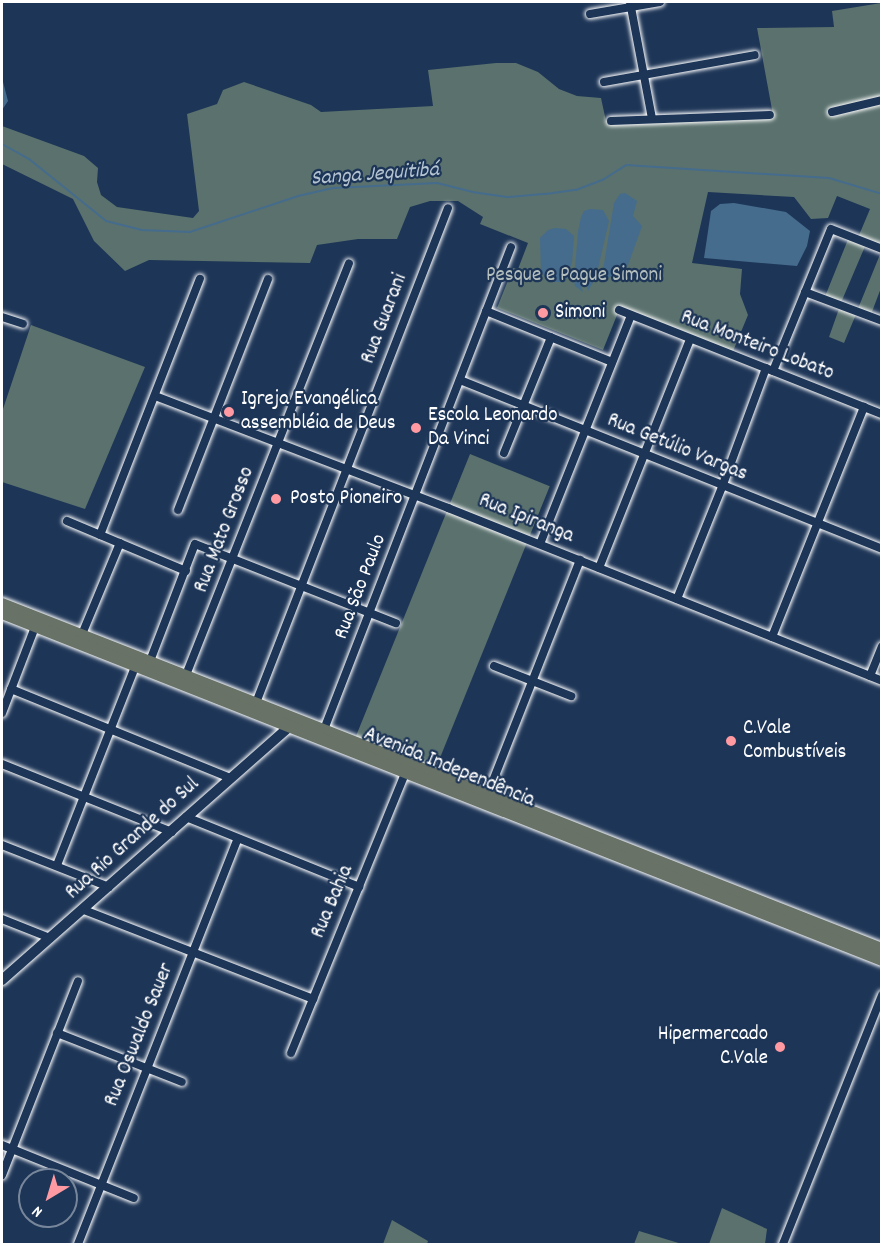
<!DOCTYPE html>
<meta charset="utf-8">
<style>
body{margin:0}
#map{position:relative;width:883px;height:1246px;overflow:hidden;background:#1d3557;font-family:Dekko,sans-serif}
div>[style]{position:absolute}
.green>*{inset:0;background:#5a716d;transform-origin:0 0}
.water>*{inset:0;background:#456c8d}
.stream>*{height:2px;margin:-1px;padding:0 1px;transform-origin:1px;border-radius:1px;background:#456c8d}
.roads{filter:drop-shadow(0 0 2px #fff) drop-shadow(0 0 2px #fff)}
.street>*{height:8px;margin:-4px;padding:0 4px;transform-origin:4px;border-radius:4px;background:#1d3557}
.secondary>*{height:10px;margin:-5px;padding:0 5px;transform-origin:5px;border-radius:5px;background:#1d3557}
.primary>*{height:12px;margin:-6px;padding:0 6px;transform-origin:6px;border-radius:6px;background:#697266}
.dots>*{width:16px;height:16px;translate:-50% -50%;box-sizing:border-box;border:3px solid #1d3557;border-radius:50%}
span{translate:-50% -50%;white-space:nowrap;text-align:center;line-height:1.15;-webkit-text-stroke:4.5px #1d3557;paint-order:stroke}
.park-label{font-size:21px;color:#b5bfbd}
.poi-label{font-size:21px;color:#fff}
.left{translate:0 -50%;text-align:left}
.right{translate:-100% -50%;text-align:right}
.street-label{font-size:21px;color:#fff}
.water-label{font-size:22px;color:#b5c4d1;font-style:italic}
.frame{position:absolute;inset:0;border:3px solid #fff;pointer-events:none}
.north{position:absolute;left:18px;top:1168px;width:60px;height:60px;box-sizing:border-box;background:#1d3557;border:2px solid #77869a;border-radius:50%;rotate:218deg;font-size:16px;font-weight:700;line-height:24px;text-align:center;color:#fff}
.north::after{content:'';display:block;margin:auto;width:21px;height:27px;background:#ff9aa2;clip-path:polygon(50% 0,100% 100%,50% 72%,0 100%)}
</style>
<div id="map">
<div class="green">
<i style="clip-path:polygon(881px 3px,881px 249px,866px 244px,840px 305px,857px 311px,881px 252px,881px 288px,870px 317px,857px 312px,844px 343px,829px 337px,840px 306px,824px 299px,849px 237px,857px 240px,870px 209px,837px 196px,828px 218px,811px 219px,794px 197px,708px 192px,692px 263px,742px 269px,740px 294px,748px 315px,731px 356px,619px 310px,603px 350px,497px 308px,513px 268px,518px 269px,528px 243px,480px 224px,483px 217px,458px 201px,430px 201px,410px 207px,397px 239px,358px 239px,317px 245px,310px 263px,149px 260px,125px 271px,94px 241px,73px 199px,2px 164px,2px 126px,84px 156px,98px 168px,97px 182px,101px 195px,117px 207px,193px 218px,199px 211px,187px 114px,217px 104px,223px 90px,244px 82px,311px 105px,321px 112px,433px 106px,428px 70px,496px 63px,516px 63px,538px 72px,559px 89px,577px 96px,601px 98px,606px 121px,773px 115px,757px 28px,834px 27px,832px 11px)"></i>
<i style="clip-path:polygon(31px 325px,145px 367px,85px 509px,2px 482px,2px 412px)"></i>
<i style="left:470px;top:454px;width:86px;height:311px;rotate:22deg"></i>
<i style="clip-path:polygon(722px 1208px,767px 1229px,765px 1244px,709px 1244px)"></i>
<i style="clip-path:polygon(392px 1220px,428px 1241px,427px 1244px,383px 1244px)"></i>
<i style="clip-path:polygon(639px 1231px,682px 1244px,634px 1244px)"></i>
</div>
<div class="water">
<i style="clip-path:polygon(2px 78px,8px 101px,2px 110px)"></i>
<i style="clip-path:polygon(625px 193px,637px 201px,633px 216px,642px 226px,641px 229px,628px 265px,621px 273px,607px 278px,603px 270px,614px 203px,620px 194px)"></i>
<i style="clip-path:polygon(734px 203px,786px 212px,810px 231px,807px 246px,797px 266px,704px 258px,711px 211px,720px 204px)"></i>
<i style="clip-path:polygon(590px 209px,603px 210px,609px 221px,596px 277px,588px 291px,587px 285px,581px 286px,583px 292px,575px 286px,574px 280px,578px 232px,581px 217px,584px 211px)"></i>
<i style="clip-path:polygon(555px 228px,566px 229px,574px 236px,572px 262px,565px 282px,548px 282px,541px 271px,540px 238px,548px 230px)"></i>
</div>
<div class="stream">
<i style="left:2px;top:144px;width:31px;rotate:29deg"></i>
<i style="left:29px;top:159px;width:99px;rotate:38.8deg"></i>
<i style="left:106px;top:221px;width:36px;rotate:14deg"></i>
<i style="left:141px;top:230px;width:49px;rotate:2.3deg"></i>
<i style="left:190px;top:232px;width:114px;rotate:-18.4deg"></i>
<i style="left:298px;top:196px;width:37px;rotate:-13deg"></i>
<i style="left:334px;top:188px;width:103px;rotate:-2.8deg"></i>
<i style="left:437px;top:183px;width:36px;rotate:14deg"></i>
<i style="left:472px;top:192px;width:37px;rotate:8deg"></i>
<i style="left:509px;top:197px;width:37px;rotate:-5deg"></i>
<i style="left:546px;top:194px;width:30px;rotate:-8deg"></i>
<i style="left:576px;top:190px;width:30px;rotate:-21deg"></i>
<i style="left:604px;top:179px;width:26px;rotate:-32deg"></i>
<i style="left:626px;top:165px;width:203px;rotate:3.7deg"></i>
<i style="left:829px;top:178px;width:55px;rotate:16.8deg"></i>
</div>
<div class="roads">
<div class="street">
<i style="left:630px;top:2px;width:118px;rotate:79.3deg"></i>
<i style="left:590px;top:14px;width:71px;rotate:-9.7deg"></i>
<i style="left:604px;top:82px;width:153px;rotate:-10.1deg"></i>
<i style="left:832px;top:112px;width:51px;rotate:-13.5deg"></i>
<i style="left:611px;top:121px;width:159px;rotate:-2.2deg"></i>
<i style="left:805px;top:292px;width:82px;rotate:20.6deg"></i>
<i style="left:619px;top:310px;width:283px;rotate:21.6deg"></i>
<i style="left:486px;top:311px;width:136px;rotate:22deg"></i>
<i style="left:2px;top:317px;width:22px;rotate:18deg"></i>
<i style="left:773px;top:371px;width:153px;rotate:-67.8deg"></i>
<i style="left:831px;top:229px;width:55px;rotate:21.4deg"></i>
<i style="left:460px;top:380px;width:455px;rotate:21.8deg"></i>
<i style="left:155px;top:396px;width:314px;rotate:20.9deg"></i>
<i style="left:448px;top:508px;width:467px;rotate:21.7deg"></i>
<i style="left:504px;top:453px;width:125px;rotate:-67.9deg"></i>
<i style="left:178px;top:510px;width:248px;rotate:-68.7deg"></i>
<i style="left:67px;top:521px;width:129px;rotate:22.8deg"></i>
<i style="left:100px;top:535px;width:275px;rotate:-68.7deg"></i>
<i style="left:540px;top:544px;width:246px;rotate:-68.3deg"></i>
<i style="left:599px;top:568px;width:246px;rotate:-68.3deg"></i>
<i style="left:677px;top:599px;width:121px;rotate:-68.1deg"></i>
<i style="left:722px;top:487px;width:127px;rotate:-69.7deg"></i>
<i style="left:772px;top:637px;width:248px;rotate:-68.2deg"></i>
<i style="left:80px;top:639px;width:104px;rotate:-67.4deg"></i>
<i style="left:150px;top:661px;width:125px;rotate:-69deg"></i>
<i style="left:195px;top:544px;width:216px;rotate:21.5deg"></i>
<i style="left:494px;top:666px;width:83px;rotate:21.3deg"></i>
<i style="left:870px;top:676px;width:32px;rotate:-68deg"></i>
<i style="left:184px;top:680px;width:448px;rotate:-68.4deg"></i>
<i style="left:11px;top:689px;width:236px;rotate:22.1deg"></i>
<i style="left:254px;top:708px;width:536px;rotate:-68.79deg"></i>
<i style="left:2px;top:713px;width:97px;rotate:-69deg"></i>
<i style="left:323px;top:732px;width:520px;rotate:-68.81deg"></i>
<i style="left:2px;top:764px;width:183px;rotate:21.8deg"></i>
<i style="left:487px;top:796px;width:254px;rotate:-68.5deg"></i>
<i style="left:186px;top:817px;width:187px;rotate:22deg"></i>
<i style="left:2px;top:845px;width:115px;rotate:21.4deg"></i>
<i style="left:57px;top:865px;width:218px;rotate:-68.5deg"></i>
<i style="left:84px;top:910px;width:246px;rotate:21.2deg"></i>
<i style="left:2px;top:919px;width:52px;rotate:21.6deg"></i>
<i style="left:57px;top:1033px;width:134px;rotate:21.4deg"></i>
<i style="left:291px;top:1053px;width:307px;rotate:-67.8deg"></i>
<i style="left:2px;top:1145px;width:142px;rotate:21.9deg"></i>
<i style="left:2px;top:1175px;width:208px;rotate:-68.6deg"></i>
<i style="left:78px;top:1244px;width:434px;rotate:-68.5deg"></i>
<i style="left:783px;top:1244px;width:268px;rotate:-68.3deg"></i>
</div>
<div class="secondary">
<i style="left:2px;top:980px;width:389px;rotate:-41.4deg"></i>
</div>
<div class="primary">
<i style="left:2px;top:604px;width:945px;rotate:21.41deg"></i>
<i style="left:2px;top:613px;width:946px;rotate:21.52deg"></i>
</div>
</div>
<div class="dots">
<i style="left:543px;top:313px;background:#ff9aa2"></i>
<i style="left:229px;top:412px;background:#ff9aa2"></i>
<i style="left:416px;top:428px;background:#ff9aa2"></i>
<i style="left:276px;top:499px;background:#ff9aa2"></i>
<i style="left:731px;top:741px;background:#ff9aa2"></i>
<i style="left:780px;top:1047px;background:#ff9aa2"></i>
</div>
<div class="park-label">
<span style="left:574px;top:276px">Pesque e Pague Simoni</span>
</div>
<div class="poi-label">
<span class="left" style="left:555px;top:313px">Simoni</span>
<span class="left" style="left:241px;top:412px">Igreja Evangélica<br>assembléia de Deus</span>
<span class="left" style="left:428px;top:428px">Escola Leonardo<br>Da Vinci</span>
<span class="left" style="left:290px;top:499px">Posto Pioneiro</span>
<span class="left" style="left:743px;top:741px">C.Vale<br>Combustíveis</span>
<span class="right" style="left:768px;top:1047px">Hipermercado<br>C.Vale</span>
</div>
<div class="street-label">
<span style="left:385px;top:319px;rotate:-69deg">Rua Guarani</span>
<span style="left:757px;top:346px;rotate:21deg">Rua Monteiro Lobato</span>
<span style="left:677px;top:448px;rotate:22deg">Rua Getúlio Vargas</span>
<span style="left:526px;top:519px;rotate:22deg">Rua Ipiranga</span>
<span style="left:225px;top:530px;rotate:-69deg">Rua Mato Grosso</span>
<span style="left:361px;top:587px;rotate:-69deg">Rua São Paulo</span>
<span style="left:449px;top:768px;rotate:22deg">Avenida Independência</span>
<span style="left:133px;top:839px;rotate:-42deg">Rua Rio Grande do Sul</span>
<span style="left:333px;top:902px;rotate:-67deg">Rua Bahia</span>
<span style="left:140px;top:1035px;rotate:-68deg">Rua Oswaldo Sauer</span>
</div>
<div class="water-label">
<span style="left:375px;top:175px;rotate:-4deg">Sanga Jequitibá</span>
</div>
<div class="frame"></div>
<div class="north">N</div>
</div>
